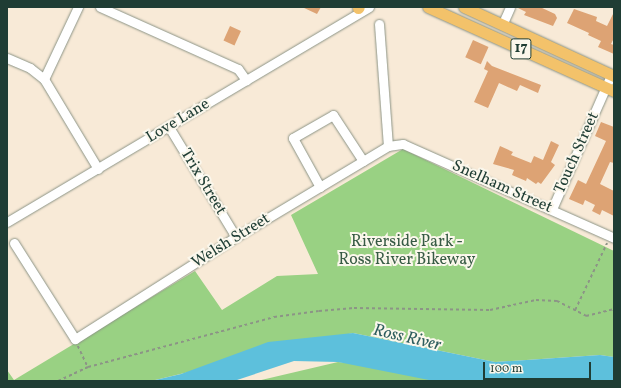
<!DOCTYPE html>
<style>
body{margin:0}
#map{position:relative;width:621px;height:388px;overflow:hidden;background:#f8ead7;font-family:Vollkorn,serif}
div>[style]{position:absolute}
.green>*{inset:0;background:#99d183}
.water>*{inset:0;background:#5dc0dc}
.building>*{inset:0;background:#dda374;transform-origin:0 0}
.path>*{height:1.5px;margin-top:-0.75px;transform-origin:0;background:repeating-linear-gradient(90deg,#8c9486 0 3px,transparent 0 6px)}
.roads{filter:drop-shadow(0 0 1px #8c9486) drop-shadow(0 0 1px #8c9486)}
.minor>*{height:9px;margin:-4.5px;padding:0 4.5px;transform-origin:4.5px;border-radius:4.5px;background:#fff}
.major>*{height:11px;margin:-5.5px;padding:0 5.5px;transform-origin:5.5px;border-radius:5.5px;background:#f3c26a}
span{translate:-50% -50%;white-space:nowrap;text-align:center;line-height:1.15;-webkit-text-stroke:4px #fbf7ec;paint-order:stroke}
.shield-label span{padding:1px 3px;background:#fbf7ec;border:1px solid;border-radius:3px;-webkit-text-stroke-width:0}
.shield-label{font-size:15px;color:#1f3d34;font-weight:700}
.street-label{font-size:16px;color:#1f3d34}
.park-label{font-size:16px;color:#375b44}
.water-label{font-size:17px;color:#2e5e5e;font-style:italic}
.frame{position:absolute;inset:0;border:8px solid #1f3d34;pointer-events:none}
.scale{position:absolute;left:483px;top:362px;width:108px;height:18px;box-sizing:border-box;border:2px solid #1f3d34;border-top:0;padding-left:5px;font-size:12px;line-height:14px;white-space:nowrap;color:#1f3d34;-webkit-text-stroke:3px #fbf7ec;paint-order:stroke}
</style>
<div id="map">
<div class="green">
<i style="clip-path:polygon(403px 149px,614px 251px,614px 357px,600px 355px,495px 362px,353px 333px,151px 381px,7px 381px,7px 370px,14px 380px,195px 271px,222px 310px,277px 276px,318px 274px,291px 215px)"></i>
<i style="clip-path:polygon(338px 362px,521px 381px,257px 381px)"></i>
</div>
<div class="water">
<i style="clip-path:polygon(353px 333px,495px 362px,600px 355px,614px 357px,614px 381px,434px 381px,338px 362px,294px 361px,234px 381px,151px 381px,181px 374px,268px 342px)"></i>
</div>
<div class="building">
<i style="clip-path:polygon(302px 7px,321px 7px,317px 14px)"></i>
<i style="clip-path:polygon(516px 7px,540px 7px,555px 14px,557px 18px,553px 26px,524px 15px,526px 12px)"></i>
<i style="clip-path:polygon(574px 9px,597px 17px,596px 21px,607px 26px,614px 12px,614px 38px,611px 44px,614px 45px,614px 54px,598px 47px,601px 41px,588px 35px,589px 33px,567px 23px)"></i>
<i style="left:230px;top:26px;width:12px;height:16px;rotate:24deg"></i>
<i style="left:473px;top:40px;width:17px;height:19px;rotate:24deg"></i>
<i style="clip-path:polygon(487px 61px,492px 66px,541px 85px,538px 93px,520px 85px,517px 91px,499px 83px,488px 108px,474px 102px,488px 71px,484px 69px)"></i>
<i style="clip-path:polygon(601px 122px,614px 127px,614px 163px,610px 162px,600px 184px,614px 191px,614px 216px,602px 210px,600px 215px,592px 211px,595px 205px,585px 200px,583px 205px,569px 199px,578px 180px,586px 184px,606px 141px,595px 136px)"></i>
<i style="clip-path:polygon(551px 141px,559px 145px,551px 162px,555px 165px,541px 184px,538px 182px,536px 184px,527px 178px,526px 181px,512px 175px,514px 170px,493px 164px,500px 146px,513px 152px,511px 155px,531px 163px,534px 156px,543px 160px)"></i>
</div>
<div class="path">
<i style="left:575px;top:310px;width:74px;rotate:-64.5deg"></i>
<i style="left:78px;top:346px;width:23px;rotate:65deg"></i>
<i style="left:88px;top:367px;width:193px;rotate:-15deg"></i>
<i style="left:274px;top:317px;width:45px;rotate:-7.6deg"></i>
<i style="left:319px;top:311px;width:35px;rotate:-5deg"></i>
<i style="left:354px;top:308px;width:136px;rotate:0.8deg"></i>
<i style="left:490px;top:310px;width:47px;rotate:-12.3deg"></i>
<i style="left:536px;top:300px;width:21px;rotate:3deg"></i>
<i style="left:557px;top:301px;width:33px;rotate:27deg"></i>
<i style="left:586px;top:316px;width:29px;rotate:-14deg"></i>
<i style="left:58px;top:381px;width:33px;rotate:-25deg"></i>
</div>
<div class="roads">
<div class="minor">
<i style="left:100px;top:7px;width:151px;rotate:24.2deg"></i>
<i style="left:238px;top:69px;width:14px;rotate:54deg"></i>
<i style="left:503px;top:23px;width:17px;rotate:-66deg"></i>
<i style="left:379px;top:24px;width:122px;rotate:85.8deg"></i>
<i style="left:7px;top:58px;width:25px;rotate:23deg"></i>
<i style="left:30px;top:68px;width:18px;rotate:38deg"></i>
<i style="left:44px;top:79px;width:105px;rotate:59deg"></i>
<i style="left:44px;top:79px;width:80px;rotate:-64.7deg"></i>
<i style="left:169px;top:127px;width:129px;rotate:58.7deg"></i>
<i style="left:320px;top:187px;width:56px;rotate:-118.9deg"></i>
<i style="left:293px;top:138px;width:46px;rotate:-29.9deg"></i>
<i style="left:333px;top:115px;width:55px;rotate:56.9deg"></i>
<i style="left:552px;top:209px;width:146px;rotate:-66.2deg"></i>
<i style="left:7px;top:222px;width:421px;rotate:-30.7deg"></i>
<i style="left:14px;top:243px;width:114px;rotate:57.6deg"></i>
<i style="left:75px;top:339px;width:191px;rotate:-32.4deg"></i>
<i style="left:236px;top:237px;width:177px;rotate:-30.9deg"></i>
<i style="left:388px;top:146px;width:15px;rotate:-8deg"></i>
<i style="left:403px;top:144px;width:231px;rotate:24deg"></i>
</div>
<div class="major">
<i style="left:428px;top:7px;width:204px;rotate:24.3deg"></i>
<i style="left:464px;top:7px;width:165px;rotate:24.7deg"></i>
<i style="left:358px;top:8px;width:1px;rotate:-45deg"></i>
</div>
</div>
<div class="shield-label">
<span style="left:521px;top:49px">17</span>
</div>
<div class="street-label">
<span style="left:178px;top:121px;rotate:-31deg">Love Lane</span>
<span style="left:577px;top:153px;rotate:-66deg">Touch Street</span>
<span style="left:203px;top:182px;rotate:59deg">Trix Street</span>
<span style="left:502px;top:187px;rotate:24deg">Snelham Street</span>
<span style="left:231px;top:241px;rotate:-32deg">Welsh Street</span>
</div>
<div class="park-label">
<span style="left:407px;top:251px">Riverside Park -<br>Ross River Bikeway</span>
</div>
<div class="water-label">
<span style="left:407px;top:338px;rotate:13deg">Ross River</span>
</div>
<div class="frame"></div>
<div class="scale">100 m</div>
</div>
